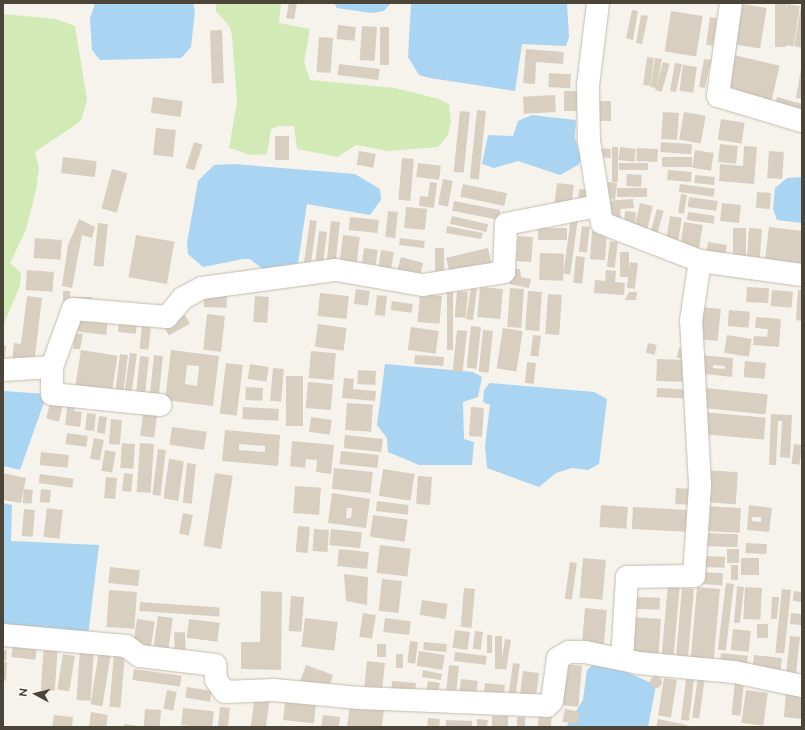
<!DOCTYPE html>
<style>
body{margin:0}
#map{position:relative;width:805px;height:730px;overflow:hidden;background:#f6f3ec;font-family:Raleway,sans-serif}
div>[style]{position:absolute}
.green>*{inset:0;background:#d2eab5}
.water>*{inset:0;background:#a9d4f2}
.building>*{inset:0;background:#d8cfc1;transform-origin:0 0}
.round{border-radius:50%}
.roads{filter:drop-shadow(0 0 1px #c2bbae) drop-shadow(0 0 1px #c2bbae)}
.minor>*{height:22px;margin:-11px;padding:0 11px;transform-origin:11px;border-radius:11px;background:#fff}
span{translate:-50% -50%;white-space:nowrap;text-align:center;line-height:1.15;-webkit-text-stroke:4px #fff;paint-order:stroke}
.frame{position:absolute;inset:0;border:4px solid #4b4439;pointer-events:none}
.north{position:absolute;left:16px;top:674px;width:40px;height:40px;-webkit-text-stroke:3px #fff;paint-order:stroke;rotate:277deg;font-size:11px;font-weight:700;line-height:16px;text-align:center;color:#4b4439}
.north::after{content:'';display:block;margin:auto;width:14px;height:18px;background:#4b4439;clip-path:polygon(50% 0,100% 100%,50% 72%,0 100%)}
</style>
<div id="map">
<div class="green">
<i style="clip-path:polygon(216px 3px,281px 3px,279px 23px,310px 29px,304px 62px,310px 80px,395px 88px,439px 99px,449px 104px,451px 122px,448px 135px,438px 147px,388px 151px,356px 145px,338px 157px,297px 149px,294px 126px,279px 126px,271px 129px,267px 154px,251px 155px,229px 148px,237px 102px,232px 36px,230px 27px,216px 11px)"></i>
<i style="clip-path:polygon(3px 14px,56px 19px,75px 26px,87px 100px,81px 121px,35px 152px,39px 168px,36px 190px,26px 230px,10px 263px,21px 273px,20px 286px,3px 326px)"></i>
</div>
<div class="water">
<i style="clip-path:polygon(95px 3px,193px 3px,195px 11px,191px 47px,181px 58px,100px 60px,92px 50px,90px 19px)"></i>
<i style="clip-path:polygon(334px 3px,391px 3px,384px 11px,371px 13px,337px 8px)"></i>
<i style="clip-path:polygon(411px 3px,567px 3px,569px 37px,566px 46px,522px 44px,515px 91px,430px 78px,419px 75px,408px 57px)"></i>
<i style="clip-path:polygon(532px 115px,576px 120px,575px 137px,581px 160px,578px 165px,560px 175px,518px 161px,494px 168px,482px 164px,488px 135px,513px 136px,518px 121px)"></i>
<i style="clip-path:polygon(234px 164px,355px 174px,380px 189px,381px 200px,370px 215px,307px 204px,298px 263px,291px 267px,264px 270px,250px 259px,243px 259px,203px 267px,188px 254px,187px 243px,198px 181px,214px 165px)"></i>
<i style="clip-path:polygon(802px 177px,802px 223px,777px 220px,773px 209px,775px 188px,787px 178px)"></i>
<i style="clip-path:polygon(385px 364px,473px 372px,482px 377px,478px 397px,463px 402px,464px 439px,474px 442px,472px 465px,419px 465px,388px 452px,387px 438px,377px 425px)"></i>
<i style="clip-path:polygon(490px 383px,594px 392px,607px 399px,599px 464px,588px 470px,572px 468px,556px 473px,539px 487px,487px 468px,485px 446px,490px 405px,483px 402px,484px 390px)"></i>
<i style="clip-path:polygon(3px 391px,47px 394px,20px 470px,3px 466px)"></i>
<i style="clip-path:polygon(3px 503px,12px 505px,11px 541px,99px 545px,88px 636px,3px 627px)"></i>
<i style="clip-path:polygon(599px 660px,656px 685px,648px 727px,566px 727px,583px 700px,587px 670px)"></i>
</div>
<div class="building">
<i style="clip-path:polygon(289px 3px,297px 3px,294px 19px,286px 18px)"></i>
<i style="left:735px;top:3px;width:32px;height:41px;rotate:9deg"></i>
<i style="left:775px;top:3px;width:11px;height:44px"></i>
<i style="left:787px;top:4px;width:13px;height:41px;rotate:9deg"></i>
<i style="clip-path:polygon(801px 6px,802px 6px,802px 48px,794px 46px)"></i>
<i style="clip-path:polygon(632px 10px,638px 11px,633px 40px,626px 38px)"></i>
<i style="left:671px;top:11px;width:32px;height:41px;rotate:9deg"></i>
<i style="clip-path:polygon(641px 15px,648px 16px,642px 44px,636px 43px)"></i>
<i style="left:710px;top:17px;width:7px;height:28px;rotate:8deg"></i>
<i style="left:338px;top:25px;width:18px;height:14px;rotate:6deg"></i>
<i style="left:362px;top:26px;width:15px;height:34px;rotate:4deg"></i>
<i style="left:380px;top:27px;width:9px;height:38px"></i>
<i style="left:222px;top:30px;width:53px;height:12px;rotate:88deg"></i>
<i style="left:319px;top:37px;width:14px;height:35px;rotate:4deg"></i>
<i style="clip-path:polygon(526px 49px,564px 52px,563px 64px,536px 62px,535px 84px,523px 83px)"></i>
<i style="left:729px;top:54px;width:52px;height:42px;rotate:13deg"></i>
<i style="left:647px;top:57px;width:7px;height:28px;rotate:8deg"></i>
<i style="clip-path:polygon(655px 58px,662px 59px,656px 88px,650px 87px)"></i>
<i style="clip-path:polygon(704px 59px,711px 60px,705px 88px,699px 87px)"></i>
<i style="left:663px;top:62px;width:7px;height:29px;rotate:16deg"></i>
<i style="clip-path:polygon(675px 63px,682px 64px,676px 92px,670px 91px)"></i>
<i style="clip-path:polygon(802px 63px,802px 99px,796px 98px)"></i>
<i style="left:339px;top:64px;width:41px;height:11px;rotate:7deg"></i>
<i style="left:683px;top:65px;width:14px;height:26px;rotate:8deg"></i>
<i style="left:549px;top:73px;width:22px;height:14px;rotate:3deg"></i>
<i style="left:564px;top:91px;width:15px;height:20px"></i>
<i style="left:555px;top:95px;width:17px;height:32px;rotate:87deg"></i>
<i style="left:153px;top:97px;width:30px;height:16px;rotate:8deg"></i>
<i style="clip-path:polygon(777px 97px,802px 104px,802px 118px,774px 110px)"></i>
<i style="left:594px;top:101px;width:17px;height:20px"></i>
<i style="left:477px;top:110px;width:9px;height:69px;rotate:6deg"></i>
<i style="left:460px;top:111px;width:10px;height:61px;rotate:6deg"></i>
<i style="left:663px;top:112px;width:16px;height:27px;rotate:4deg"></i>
<i style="left:684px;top:112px;width:22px;height:28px;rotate:10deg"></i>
<i style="left:721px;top:119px;width:24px;height:21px;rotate:9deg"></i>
<i style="left:156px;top:128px;width:20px;height:27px;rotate:6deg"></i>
<i style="left:275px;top:136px;width:14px;height:24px"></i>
<i style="left:194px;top:142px;width:9px;height:27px;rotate:18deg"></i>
<i style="left:661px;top:142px;width:31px;height:10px;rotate:4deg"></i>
<i style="left:720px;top:144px;width:18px;height:18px;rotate:6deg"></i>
<i style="clip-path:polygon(744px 146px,757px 147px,754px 184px,719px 181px,720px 164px,743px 166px)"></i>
<i style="left:612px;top:147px;width:6px;height:35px"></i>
<i style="left:620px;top:147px;width:16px;height:13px;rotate:7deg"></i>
<i style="left:598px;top:148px;width:13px;height:9px;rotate:4deg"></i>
<i style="left:637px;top:148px;width:21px;height:13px;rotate:3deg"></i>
<i style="left:695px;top:150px;width:19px;height:18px;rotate:9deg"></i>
<i style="left:359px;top:151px;width:17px;height:14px;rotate:10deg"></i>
<i style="left:769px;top:151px;width:15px;height:27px;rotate:4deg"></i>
<i style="left:63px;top:157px;width:34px;height:16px;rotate:7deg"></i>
<i style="left:662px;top:157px;width:30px;height:10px"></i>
<i style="left:402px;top:158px;width:12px;height:42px;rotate:5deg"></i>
<i style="left:418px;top:163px;width:23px;height:14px;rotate:7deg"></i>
<i style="left:619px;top:163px;width:29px;height:7px"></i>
<i style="left:112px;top:169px;width:16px;height:41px;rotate:15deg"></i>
<i style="left:668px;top:170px;width:24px;height:10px;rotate:5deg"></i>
<i style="left:627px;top:174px;width:15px;height:12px;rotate:4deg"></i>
<i style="left:695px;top:175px;width:20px;height:8px;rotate:6deg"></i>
<i style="left:443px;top:179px;width:10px;height:26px;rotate:11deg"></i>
<i style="clip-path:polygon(430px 182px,437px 183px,434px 208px,419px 206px,420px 196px,428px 197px)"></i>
<i style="left:608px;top:182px;width:9px;height:17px;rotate:6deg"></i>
<i style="left:557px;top:183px;width:17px;height:20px;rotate:7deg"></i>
<i style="left:463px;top:184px;width:45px;height:13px;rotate:12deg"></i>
<i style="left:680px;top:184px;width:35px;height:8px;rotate:8deg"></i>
<i style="left:647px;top:188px;width:9px;height:30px;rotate:90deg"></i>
<i style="left:579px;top:189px;width:14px;height:16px;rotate:4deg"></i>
<i style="left:757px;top:192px;width:14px;height:16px;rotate:4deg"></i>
<i style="left:681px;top:194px;width:6px;height:19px;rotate:9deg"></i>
<i style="left:689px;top:197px;width:29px;height:10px;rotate:8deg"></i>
<i style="clip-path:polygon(633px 199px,634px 208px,620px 209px,622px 228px,607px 221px,605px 201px)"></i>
<i style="left:454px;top:201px;width:47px;height:10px;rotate:11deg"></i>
<i style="left:640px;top:203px;width:13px;height:33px;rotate:13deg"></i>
<i style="left:722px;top:203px;width:19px;height:18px;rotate:6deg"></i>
<i style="left:406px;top:207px;width:21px;height:21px;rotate:5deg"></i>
<i style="left:657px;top:209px;width:7px;height:29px;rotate:16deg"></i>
<i style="left:388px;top:211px;width:10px;height:26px;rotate:6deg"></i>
<i style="left:625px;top:211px;width:11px;height:20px;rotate:5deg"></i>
<i style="left:688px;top:212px;width:27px;height:8px;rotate:8deg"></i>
<i style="left:452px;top:216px;width:37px;height:8px;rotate:13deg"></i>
<i style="left:670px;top:216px;width:12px;height:26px;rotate:9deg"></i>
<i style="left:350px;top:217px;width:29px;height:13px;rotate:6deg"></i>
<i style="left:571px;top:218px;width:7px;height:56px;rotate:8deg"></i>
<i style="clip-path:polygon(79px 219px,95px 227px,92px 238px,82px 235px,72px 288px,62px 286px,68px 245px)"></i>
<i style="left:310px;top:220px;width:7px;height:45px;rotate:8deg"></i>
<i style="left:331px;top:221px;width:9px;height:40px;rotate:6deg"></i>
<i style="left:684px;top:222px;width:19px;height:29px;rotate:9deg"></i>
<i style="left:98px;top:223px;width:10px;height:43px;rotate:6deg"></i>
<i style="clip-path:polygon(447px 226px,483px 233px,481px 239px,446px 233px)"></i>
<i style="left:582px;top:226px;width:8px;height:26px;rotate:7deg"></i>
<i style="clip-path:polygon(769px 227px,802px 231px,802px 272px,764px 268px)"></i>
<i style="left:538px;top:228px;width:29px;height:12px"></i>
<i style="left:733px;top:228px;width:13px;height:37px"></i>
<i style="left:749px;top:228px;width:13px;height:37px;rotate:4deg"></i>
<i style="left:319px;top:231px;width:8px;height:35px;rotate:7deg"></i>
<i style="left:592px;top:231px;width:15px;height:28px;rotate:4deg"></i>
<i style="left:136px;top:235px;width:39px;height:43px;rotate:10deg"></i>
<i style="left:343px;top:235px;width:17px;height:26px;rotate:7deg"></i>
<i style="left:518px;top:236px;width:15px;height:25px;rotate:4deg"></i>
<i style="left:35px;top:238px;width:27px;height:20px;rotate:4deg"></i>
<i style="left:400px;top:238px;width:25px;height:7px;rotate:7deg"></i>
<i style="left:610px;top:241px;width:8px;height:26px;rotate:7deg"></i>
<i style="left:708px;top:242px;width:19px;height:18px;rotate:9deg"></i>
<i style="left:364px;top:248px;width:14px;height:15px;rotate:8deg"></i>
<i style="left:435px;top:248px;width:9px;height:29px"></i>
<i style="left:488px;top:248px;width:17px;height:43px;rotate:77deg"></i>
<i style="left:381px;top:250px;width:13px;height:21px;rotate:9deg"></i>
<i style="left:620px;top:252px;width:9px;height:25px"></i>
<i style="left:540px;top:253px;width:24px;height:27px;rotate:2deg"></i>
<i style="left:576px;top:256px;width:9px;height:27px;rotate:6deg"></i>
<i style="left:401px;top:257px;width:23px;height:15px;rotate:15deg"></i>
<i style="left:630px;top:262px;width:8px;height:26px;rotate:7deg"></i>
<i style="clip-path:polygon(512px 269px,520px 269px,521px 277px,531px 279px,529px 288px,509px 284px)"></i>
<i style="left:27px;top:270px;width:27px;height:20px;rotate:4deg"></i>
<i style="clip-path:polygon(606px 270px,616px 271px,615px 282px,625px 283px,624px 295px,594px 293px,595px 280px,605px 281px)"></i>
<i style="left:480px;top:287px;width:23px;height:30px;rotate:5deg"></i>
<i style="left:747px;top:287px;width:22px;height:15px;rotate:3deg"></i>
<i style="clip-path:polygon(471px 288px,477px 289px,473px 320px,466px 319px)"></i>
<i style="left:510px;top:288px;width:14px;height:39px;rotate:4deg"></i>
<i style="left:356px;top:289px;width:14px;height:15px;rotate:8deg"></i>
<i style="left:447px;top:290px;width:6px;height:60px"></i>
<i style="left:772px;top:290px;width:21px;height:16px;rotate:5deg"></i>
<i style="clip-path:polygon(798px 290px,802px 290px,802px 321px,796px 320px)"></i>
<i style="clip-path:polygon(63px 291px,70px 291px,70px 297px,92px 297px,92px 305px,63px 304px)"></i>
<i style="left:457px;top:291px;width:11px;height:26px;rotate:5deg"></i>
<i style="left:528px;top:291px;width:14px;height:39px;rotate:4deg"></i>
<i style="clip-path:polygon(629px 292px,637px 292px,636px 300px,625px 300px)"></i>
<i style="left:320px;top:293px;width:29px;height:23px;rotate:6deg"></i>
<i style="left:420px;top:294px;width:22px;height:28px;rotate:5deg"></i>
<i style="left:548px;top:294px;width:14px;height:40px;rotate:4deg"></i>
<i style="left:204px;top:295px;width:23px;height:12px;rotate:2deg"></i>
<i style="left:377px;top:295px;width:10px;height:20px;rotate:6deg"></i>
<i style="clip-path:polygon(27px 296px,42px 298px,34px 364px,12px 362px,14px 343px,21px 344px)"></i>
<i style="left:255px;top:296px;width:14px;height:26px;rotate:4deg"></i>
<i style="left:392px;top:301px;width:21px;height:9px;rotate:8deg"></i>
<i style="left:701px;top:307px;width:20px;height:32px;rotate:6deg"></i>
<i style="left:729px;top:310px;width:21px;height:16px;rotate:5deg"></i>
<i style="left:207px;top:314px;width:18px;height:36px;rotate:6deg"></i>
<i style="left:185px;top:315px;width:10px;height:24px;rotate:61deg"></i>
<i style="left:75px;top:317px;width:33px;height:14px;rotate:7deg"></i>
<i style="clip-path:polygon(756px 317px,781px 319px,779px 347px,753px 345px,754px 336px,767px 337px,768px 329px,755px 328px)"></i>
<i style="left:119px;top:321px;width:18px;height:11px;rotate:6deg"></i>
<i style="left:318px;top:324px;width:29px;height:23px;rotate:8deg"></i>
<i style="left:142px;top:325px;width:9px;height:24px;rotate:6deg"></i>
<i style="left:471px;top:326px;width:10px;height:42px;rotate:6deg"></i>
<i style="left:411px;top:327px;width:28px;height:23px;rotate:8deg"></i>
<i style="left:503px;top:328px;width:20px;height:41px;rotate:9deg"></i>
<i style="left:457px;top:330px;width:10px;height:41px;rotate:6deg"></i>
<i style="left:483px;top:330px;width:10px;height:42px;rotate:6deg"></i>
<i style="clip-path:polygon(75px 333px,83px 334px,80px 349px,73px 349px)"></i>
<i style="left:533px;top:335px;width:8px;height:21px;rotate:7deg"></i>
<i style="left:727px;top:335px;width:25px;height:18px;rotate:9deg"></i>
<i style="left:648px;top:343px;width:9px;height:10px;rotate:13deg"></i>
<i style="clip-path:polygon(3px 345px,6px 346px,4px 366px,3px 366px)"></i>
<i style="left:679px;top:348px;width:9px;height:10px;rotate:13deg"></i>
<i style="left:81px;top:350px;width:37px;height:43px;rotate:9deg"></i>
<i style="clip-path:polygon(evenodd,171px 350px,219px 356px,213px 406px,165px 400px,171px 350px,187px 365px,199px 366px,197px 386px,185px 384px,187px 365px)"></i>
<i style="left:311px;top:351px;width:25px;height:27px;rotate:5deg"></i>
<i style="left:130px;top:353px;width:7px;height:42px;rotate:8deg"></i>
<i style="left:120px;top:354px;width:8px;height:39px;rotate:7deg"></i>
<i style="left:154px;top:355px;width:9px;height:45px;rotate:6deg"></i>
<i style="left:415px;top:355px;width:29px;height:9px;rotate:4deg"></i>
<i style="clip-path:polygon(evenodd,699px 355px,733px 358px,732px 377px,697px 373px,699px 355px,713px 365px,725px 366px,725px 369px,713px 368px,713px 365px)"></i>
<i style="left:140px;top:356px;width:9px;height:40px;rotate:6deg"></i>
<i style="left:657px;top:359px;width:31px;height:22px;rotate:2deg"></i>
<i style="left:745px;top:361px;width:21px;height:16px;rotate:5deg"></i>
<i style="left:527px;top:362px;width:9px;height:21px;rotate:6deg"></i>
<i style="left:226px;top:363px;width:17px;height:51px;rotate:7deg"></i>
<i style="left:250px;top:364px;width:19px;height:15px;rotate:9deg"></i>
<i style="left:273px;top:368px;width:11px;height:33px;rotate:5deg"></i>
<i style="left:358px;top:370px;width:18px;height:14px;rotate:3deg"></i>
<i style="left:286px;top:376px;width:17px;height:50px"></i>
<i style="clip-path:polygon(344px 378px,354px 379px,353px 389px,376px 391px,375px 401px,342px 398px)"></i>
<i style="left:308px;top:382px;width:25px;height:26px;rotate:5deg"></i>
<i style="left:246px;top:387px;width:17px;height:13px;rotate:3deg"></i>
<i style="left:657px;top:388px;width:34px;height:9px;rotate:3deg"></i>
<i style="left:706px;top:388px;width:62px;height:20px;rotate:6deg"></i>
<i style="left:51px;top:398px;width:13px;height:21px;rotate:13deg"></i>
<i style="clip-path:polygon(68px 401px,75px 402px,74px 411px,82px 412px,80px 427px,65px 425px)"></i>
<i style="left:347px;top:403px;width:26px;height:27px;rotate:4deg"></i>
<i style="left:243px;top:407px;width:36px;height:12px;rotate:3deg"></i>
<i style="left:471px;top:407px;width:13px;height:29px;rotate:4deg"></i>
<i style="left:144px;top:408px;width:14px;height:28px;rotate:8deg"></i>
<i style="left:702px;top:412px;width:64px;height:22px;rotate:5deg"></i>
<i style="left:87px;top:413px;width:9px;height:17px;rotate:6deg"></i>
<i style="clip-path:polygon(771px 414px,792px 415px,790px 458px,780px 457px,782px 421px,778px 421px,776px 465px,769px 465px)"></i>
<i style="left:99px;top:416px;width:8px;height:17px;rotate:7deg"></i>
<i style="left:311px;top:417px;width:21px;height:15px;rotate:8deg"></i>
<i style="left:111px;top:419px;width:11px;height:25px;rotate:5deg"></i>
<i style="left:172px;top:427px;width:35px;height:18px;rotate:8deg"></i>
<i style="clip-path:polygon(evenodd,225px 430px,280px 435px,278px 466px,222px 461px,225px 430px,239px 444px,265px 446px,265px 452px,239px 450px,239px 444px)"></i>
<i style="left:67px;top:433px;width:21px;height:11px;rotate:8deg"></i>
<i style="left:345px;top:435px;width:38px;height:13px;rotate:6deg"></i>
<i style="left:94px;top:438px;width:10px;height:21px;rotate:11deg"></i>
<i style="clip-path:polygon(292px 441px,334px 445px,331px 474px,316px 472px,317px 460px,306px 459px,305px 468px,290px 466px)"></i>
<i style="left:122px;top:443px;width:13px;height:25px;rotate:4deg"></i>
<i style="left:140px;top:443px;width:14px;height:49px;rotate:4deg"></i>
<i style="left:794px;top:444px;width:8px;height:20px;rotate:7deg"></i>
<i style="left:158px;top:449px;width:8px;height:46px;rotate:7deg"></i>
<i style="left:105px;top:450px;width:11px;height:21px;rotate:10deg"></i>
<i style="left:341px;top:451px;width:38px;height:13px;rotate:6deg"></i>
<i style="left:41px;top:452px;width:28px;height:13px;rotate:6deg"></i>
<i style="left:169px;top:459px;width:15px;height:40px;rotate:8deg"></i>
<i style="left:187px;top:463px;width:9px;height:40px;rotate:6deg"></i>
<i style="left:334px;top:468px;width:39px;height:21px;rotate:6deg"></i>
<i style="left:383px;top:469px;width:32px;height:27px;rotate:9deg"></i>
<i style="left:706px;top:470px;width:32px;height:32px;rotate:4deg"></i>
<i style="clip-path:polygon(3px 473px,26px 478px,21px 503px,3px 500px)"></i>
<i style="left:124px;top:473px;width:9px;height:18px;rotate:6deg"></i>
<i style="left:215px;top:473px;width:18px;height:74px;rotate:9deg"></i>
<i style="left:40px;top:474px;width:34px;height:9px;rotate:8deg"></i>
<i style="left:418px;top:476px;width:14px;height:28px;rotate:4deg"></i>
<i style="left:106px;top:477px;width:11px;height:21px;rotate:5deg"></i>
<i style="left:295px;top:486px;width:26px;height:27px;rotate:4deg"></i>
<i style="left:676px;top:488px;width:18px;height:16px;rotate:3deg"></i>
<i style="left:24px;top:489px;width:9px;height:14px;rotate:6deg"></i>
<i style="left:41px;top:489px;width:10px;height:13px;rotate:6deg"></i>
<i style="clip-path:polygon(evenodd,332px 493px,370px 499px,366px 528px,328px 523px,332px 493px,347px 508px,352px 508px,351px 518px,346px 518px,347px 508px)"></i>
<i style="left:377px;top:501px;width:32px;height:10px;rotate:7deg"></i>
<i style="left:601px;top:505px;width:27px;height:22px;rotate:4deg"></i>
<i style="clip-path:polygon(evenodd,749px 505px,772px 508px,769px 532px,747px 530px,749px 505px,752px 517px,761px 517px,761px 522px,752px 521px,752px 517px)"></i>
<i style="left:705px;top:506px;width:36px;height:25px;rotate:3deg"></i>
<i style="left:633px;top:507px;width:60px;height:22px;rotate:3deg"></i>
<i style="left:47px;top:508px;width:16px;height:29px;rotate:7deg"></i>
<i style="left:24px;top:509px;width:11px;height:27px;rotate:5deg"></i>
<i style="left:183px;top:513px;width:10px;height:21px;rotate:11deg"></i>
<i style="left:373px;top:515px;width:35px;height:22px;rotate:8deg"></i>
<i style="left:298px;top:526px;width:12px;height:26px;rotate:5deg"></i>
<i style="left:314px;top:529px;width:15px;height:22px;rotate:4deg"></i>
<i style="left:331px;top:529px;width:31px;height:16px;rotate:6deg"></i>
<i style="left:704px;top:533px;width:34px;height:13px;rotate:2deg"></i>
<i style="left:746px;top:543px;width:21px;height:10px;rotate:3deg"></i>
<i style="left:380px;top:545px;width:31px;height:28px;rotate:7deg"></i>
<i style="left:339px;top:549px;width:30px;height:17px;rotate:6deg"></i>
<i style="left:727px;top:549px;width:12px;height:14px"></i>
<i style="left:702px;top:556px;width:23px;height:11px;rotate:2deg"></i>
<i style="left:583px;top:558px;width:23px;height:40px;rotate:5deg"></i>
<i style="left:741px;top:558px;width:18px;height:17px"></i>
<i style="left:570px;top:562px;width:7px;height:37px;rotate:8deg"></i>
<i style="left:731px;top:565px;width:7px;height:15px"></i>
<i style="left:110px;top:567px;width:30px;height:16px;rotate:6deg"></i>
<i style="left:701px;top:572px;width:22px;height:12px;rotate:3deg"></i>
<i style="clip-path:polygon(344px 574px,368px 577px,367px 605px,346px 601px)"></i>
<i style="left:382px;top:579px;width:20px;height:32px;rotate:6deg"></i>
<i style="left:668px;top:583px;width:12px;height:77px;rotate:5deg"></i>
<i style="left:726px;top:583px;width:8px;height:67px;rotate:7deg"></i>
<i style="clip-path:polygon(737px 586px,744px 587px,740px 623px,734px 623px)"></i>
<i style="left:697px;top:587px;width:23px;height:76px;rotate:5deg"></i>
<i style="left:745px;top:587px;width:17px;height:32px;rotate:3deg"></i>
<i style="left:464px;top:588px;width:11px;height:39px;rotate:5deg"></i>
<i style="left:682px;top:588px;width:12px;height:75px;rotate:5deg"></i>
<i style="left:782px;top:589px;width:9px;height:64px;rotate:6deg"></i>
<i style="left:109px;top:590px;width:28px;height:37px;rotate:4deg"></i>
<i style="clip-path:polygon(261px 591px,282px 592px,281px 670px,241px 669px,241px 642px,260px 642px)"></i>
<i style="left:794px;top:591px;width:8px;height:10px;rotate:7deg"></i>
<i style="left:291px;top:596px;width:13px;height:35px;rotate:4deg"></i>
<i style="left:637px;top:597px;width:23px;height:12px;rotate:2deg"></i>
<i style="clip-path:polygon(772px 597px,779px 597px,777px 619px,771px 619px)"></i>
<i style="left:422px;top:600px;width:26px;height:15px;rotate:9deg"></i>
<i style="left:140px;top:602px;width:80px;height:9px;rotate:4deg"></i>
<i style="left:585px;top:608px;width:22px;height:39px;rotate:5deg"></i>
<i style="left:363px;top:613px;width:13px;height:24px;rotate:9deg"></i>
<i style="left:791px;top:613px;width:11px;height:11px;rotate:5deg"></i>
<i style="left:158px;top:616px;width:15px;height:39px;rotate:8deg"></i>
<i style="left:634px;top:617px;width:27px;height:49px;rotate:4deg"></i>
<i style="left:305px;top:618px;width:33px;height:29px;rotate:7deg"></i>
<i style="left:385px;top:618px;width:26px;height:14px;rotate:7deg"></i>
<i style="left:137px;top:619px;width:18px;height:35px;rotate:9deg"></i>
<i style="left:189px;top:619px;width:31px;height:19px;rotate:7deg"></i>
<i style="left:757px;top:624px;width:11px;height:14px"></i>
<i style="left:733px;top:629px;width:18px;height:21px;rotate:6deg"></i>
<i style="left:455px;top:630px;width:15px;height:18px;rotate:8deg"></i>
<i style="left:475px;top:631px;width:8px;height:18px;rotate:7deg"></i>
<i style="left:185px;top:632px;width:37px;height:11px;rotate:88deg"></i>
<i style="left:487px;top:635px;width:5px;height:18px"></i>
<i style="left:495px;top:636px;width:7px;height:33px"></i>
<i style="left:790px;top:636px;width:10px;height:40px;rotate:6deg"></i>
<i style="left:505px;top:639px;width:6px;height:30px;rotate:9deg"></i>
<i style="left:410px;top:641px;width:8px;height:22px;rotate:7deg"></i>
<i style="left:424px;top:642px;width:23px;height:8px;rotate:5deg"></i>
<i style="left:44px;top:644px;width:14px;height:46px;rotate:4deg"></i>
<i style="left:377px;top:644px;width:9px;height:13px"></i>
<i style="left:13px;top:645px;width:24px;height:12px;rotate:7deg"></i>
<i style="left:80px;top:649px;width:14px;height:51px;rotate:4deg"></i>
<i style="clip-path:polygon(3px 650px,7px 650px,6px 661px,3px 660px)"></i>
<i style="left:99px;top:651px;width:12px;height:54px;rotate:9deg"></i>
<i style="left:419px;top:651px;width:26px;height:15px;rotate:9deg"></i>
<i style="left:455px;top:652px;width:32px;height:9px;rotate:7deg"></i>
<i style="left:721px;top:653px;width:27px;height:13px;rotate:6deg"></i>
<i style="left:63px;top:654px;width:12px;height:36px;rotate:9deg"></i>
<i style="left:114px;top:654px;width:11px;height:53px;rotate:5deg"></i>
<i style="left:396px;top:654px;width:7px;height:14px"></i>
<i style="left:754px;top:655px;width:28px;height:15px;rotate:6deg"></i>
<i style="left:367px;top:661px;width:18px;height:35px;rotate:6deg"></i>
<i style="clip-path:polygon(3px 662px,7px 662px,6px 681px,3px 680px)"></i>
<i style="left:513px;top:663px;width:7px;height:35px;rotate:8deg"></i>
<i style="left:561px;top:664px;width:21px;height:41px;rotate:5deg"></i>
<i style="left:306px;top:665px;width:29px;height:32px;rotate:20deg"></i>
<i style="left:449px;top:665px;width:10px;height:28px;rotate:6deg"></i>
<i style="left:134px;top:669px;width:48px;height:11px;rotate:8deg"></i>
<i style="clip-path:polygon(423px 670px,442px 674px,441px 680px,422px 677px)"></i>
<i style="left:523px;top:671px;width:16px;height:28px;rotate:7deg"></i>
<i class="round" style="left:650px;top:676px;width:12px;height:12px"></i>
<i style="left:698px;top:676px;width:7px;height:42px;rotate:8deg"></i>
<i style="left:664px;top:678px;width:13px;height:38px;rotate:9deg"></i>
<i style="left:461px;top:679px;width:17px;height:14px;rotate:7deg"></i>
<i style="left:686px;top:679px;width:8px;height:41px;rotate:7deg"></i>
<i style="left:392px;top:681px;width:24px;height:14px;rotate:5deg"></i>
<i style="left:428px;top:681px;width:12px;height:15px;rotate:9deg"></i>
<i style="left:735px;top:681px;width:9px;height:34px;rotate:6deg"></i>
<i style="left:485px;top:683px;width:20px;height:13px;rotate:6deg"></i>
<i style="left:187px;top:687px;width:25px;height:11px;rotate:9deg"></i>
<i style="left:167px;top:690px;width:10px;height:19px;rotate:11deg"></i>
<i style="left:746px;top:690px;width:22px;height:33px;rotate:8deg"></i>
<i style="clip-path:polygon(786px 691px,802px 692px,802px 719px,784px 717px)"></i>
<i style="left:255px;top:696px;width:15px;height:31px;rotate:8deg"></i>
<i style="left:285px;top:702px;width:31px;height:18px;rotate:6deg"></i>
<i style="clip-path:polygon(350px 704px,384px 708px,382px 727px,347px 727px)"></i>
<i style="left:220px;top:707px;width:10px;height:20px;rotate:6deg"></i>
<i style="left:183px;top:708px;width:31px;height:17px;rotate:6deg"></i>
<i style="left:145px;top:709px;width:16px;height:18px;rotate:4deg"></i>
<i style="left:565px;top:709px;width:15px;height:13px;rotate:11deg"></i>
<i style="left:539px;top:711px;width:13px;height:16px;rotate:4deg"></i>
<i style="clip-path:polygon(91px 712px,108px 715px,106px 727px,89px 727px)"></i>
<i style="clip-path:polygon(54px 715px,73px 717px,72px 727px,52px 727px)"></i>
<i style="clip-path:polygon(323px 715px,340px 717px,339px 727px,321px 727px)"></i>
<i style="left:492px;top:716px;width:16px;height:11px"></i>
<i style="left:517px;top:717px;width:8px;height:10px"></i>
<i style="left:428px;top:718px;width:12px;height:9px;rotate:5deg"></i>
<i style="clip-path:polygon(477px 719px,488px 720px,487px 727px,477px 727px)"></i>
<i style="clip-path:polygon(658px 719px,687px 725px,687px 727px,656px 727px)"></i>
<i style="clip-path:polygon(446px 720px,472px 721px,472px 727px,446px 727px)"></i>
<i style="clip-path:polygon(124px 724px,139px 726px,139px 727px,124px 727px)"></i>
</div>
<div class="roads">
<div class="minor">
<i style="left:598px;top:3px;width:84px;rotate:96.9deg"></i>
<i style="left:588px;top:86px;width:55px;rotate:89deg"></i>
<i style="left:589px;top:141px;width:83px;rotate:81deg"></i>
<i style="left:602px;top:223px;width:105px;rotate:21.2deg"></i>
<i style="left:700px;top:261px;width:103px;rotate:7.8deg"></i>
<i style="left:731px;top:3px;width:94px;rotate:98deg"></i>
<i style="left:718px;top:96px;width:88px;rotate:16.6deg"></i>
<i style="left:52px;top:367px;width:27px;rotate:90deg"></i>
<i style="left:52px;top:394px;width:109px;rotate:5.8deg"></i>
<i style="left:3px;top:370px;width:49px;rotate:-3.5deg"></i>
<i style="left:52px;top:367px;width:62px;rotate:-70.1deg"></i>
<i style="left:73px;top:309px;width:94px;rotate:4.9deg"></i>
<i style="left:167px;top:317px;width:25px;rotate:-50deg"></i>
<i style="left:183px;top:298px;width:21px;rotate:-28deg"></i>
<i style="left:202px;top:288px;width:135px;rotate:-7.7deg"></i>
<i style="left:336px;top:270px;width:88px;rotate:9.8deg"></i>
<i style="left:423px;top:285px;width:82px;rotate:-9.1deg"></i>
<i style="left:504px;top:272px;width:48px;rotate:-87.6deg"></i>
<i style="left:506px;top:224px;width:93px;rotate:-11.2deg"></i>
<i style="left:3px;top:635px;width:123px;rotate:5.1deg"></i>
<i style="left:126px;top:646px;width:17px;rotate:36deg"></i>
<i style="left:140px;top:656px;width:76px;rotate:6.8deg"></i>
<i style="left:215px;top:665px;width:15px;rotate:86deg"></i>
<i style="left:216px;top:680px;width:15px;rotate:53deg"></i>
<i style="left:225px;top:692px;width:49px;rotate:-2.3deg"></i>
<i style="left:274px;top:690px;width:86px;rotate:5.3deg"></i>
<i style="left:360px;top:698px;width:187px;rotate:2.4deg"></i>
<i style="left:547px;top:706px;width:7px;rotate:-45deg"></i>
<i style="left:552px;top:701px;width:43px;rotate:-82.1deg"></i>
<i style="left:558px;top:658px;width:13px;rotate:-29deg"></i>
<i style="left:569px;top:652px;width:16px"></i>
<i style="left:585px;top:652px;width:55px;rotate:11.5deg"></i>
<i style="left:639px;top:663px;width:95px;rotate:5.4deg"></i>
<i style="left:734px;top:672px;width:69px;rotate:11.6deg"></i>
<i style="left:622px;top:659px;width:82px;rotate:-86.5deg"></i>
<i style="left:627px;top:577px;width:67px;rotate:-0.9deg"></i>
<i style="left:694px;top:576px;width:91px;rotate:-86.2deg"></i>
<i style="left:700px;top:485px;width:164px;rotate:-93.1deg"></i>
<i style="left:691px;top:321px;width:61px;rotate:-81.5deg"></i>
</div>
</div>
<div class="frame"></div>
<div class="north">N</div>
</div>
